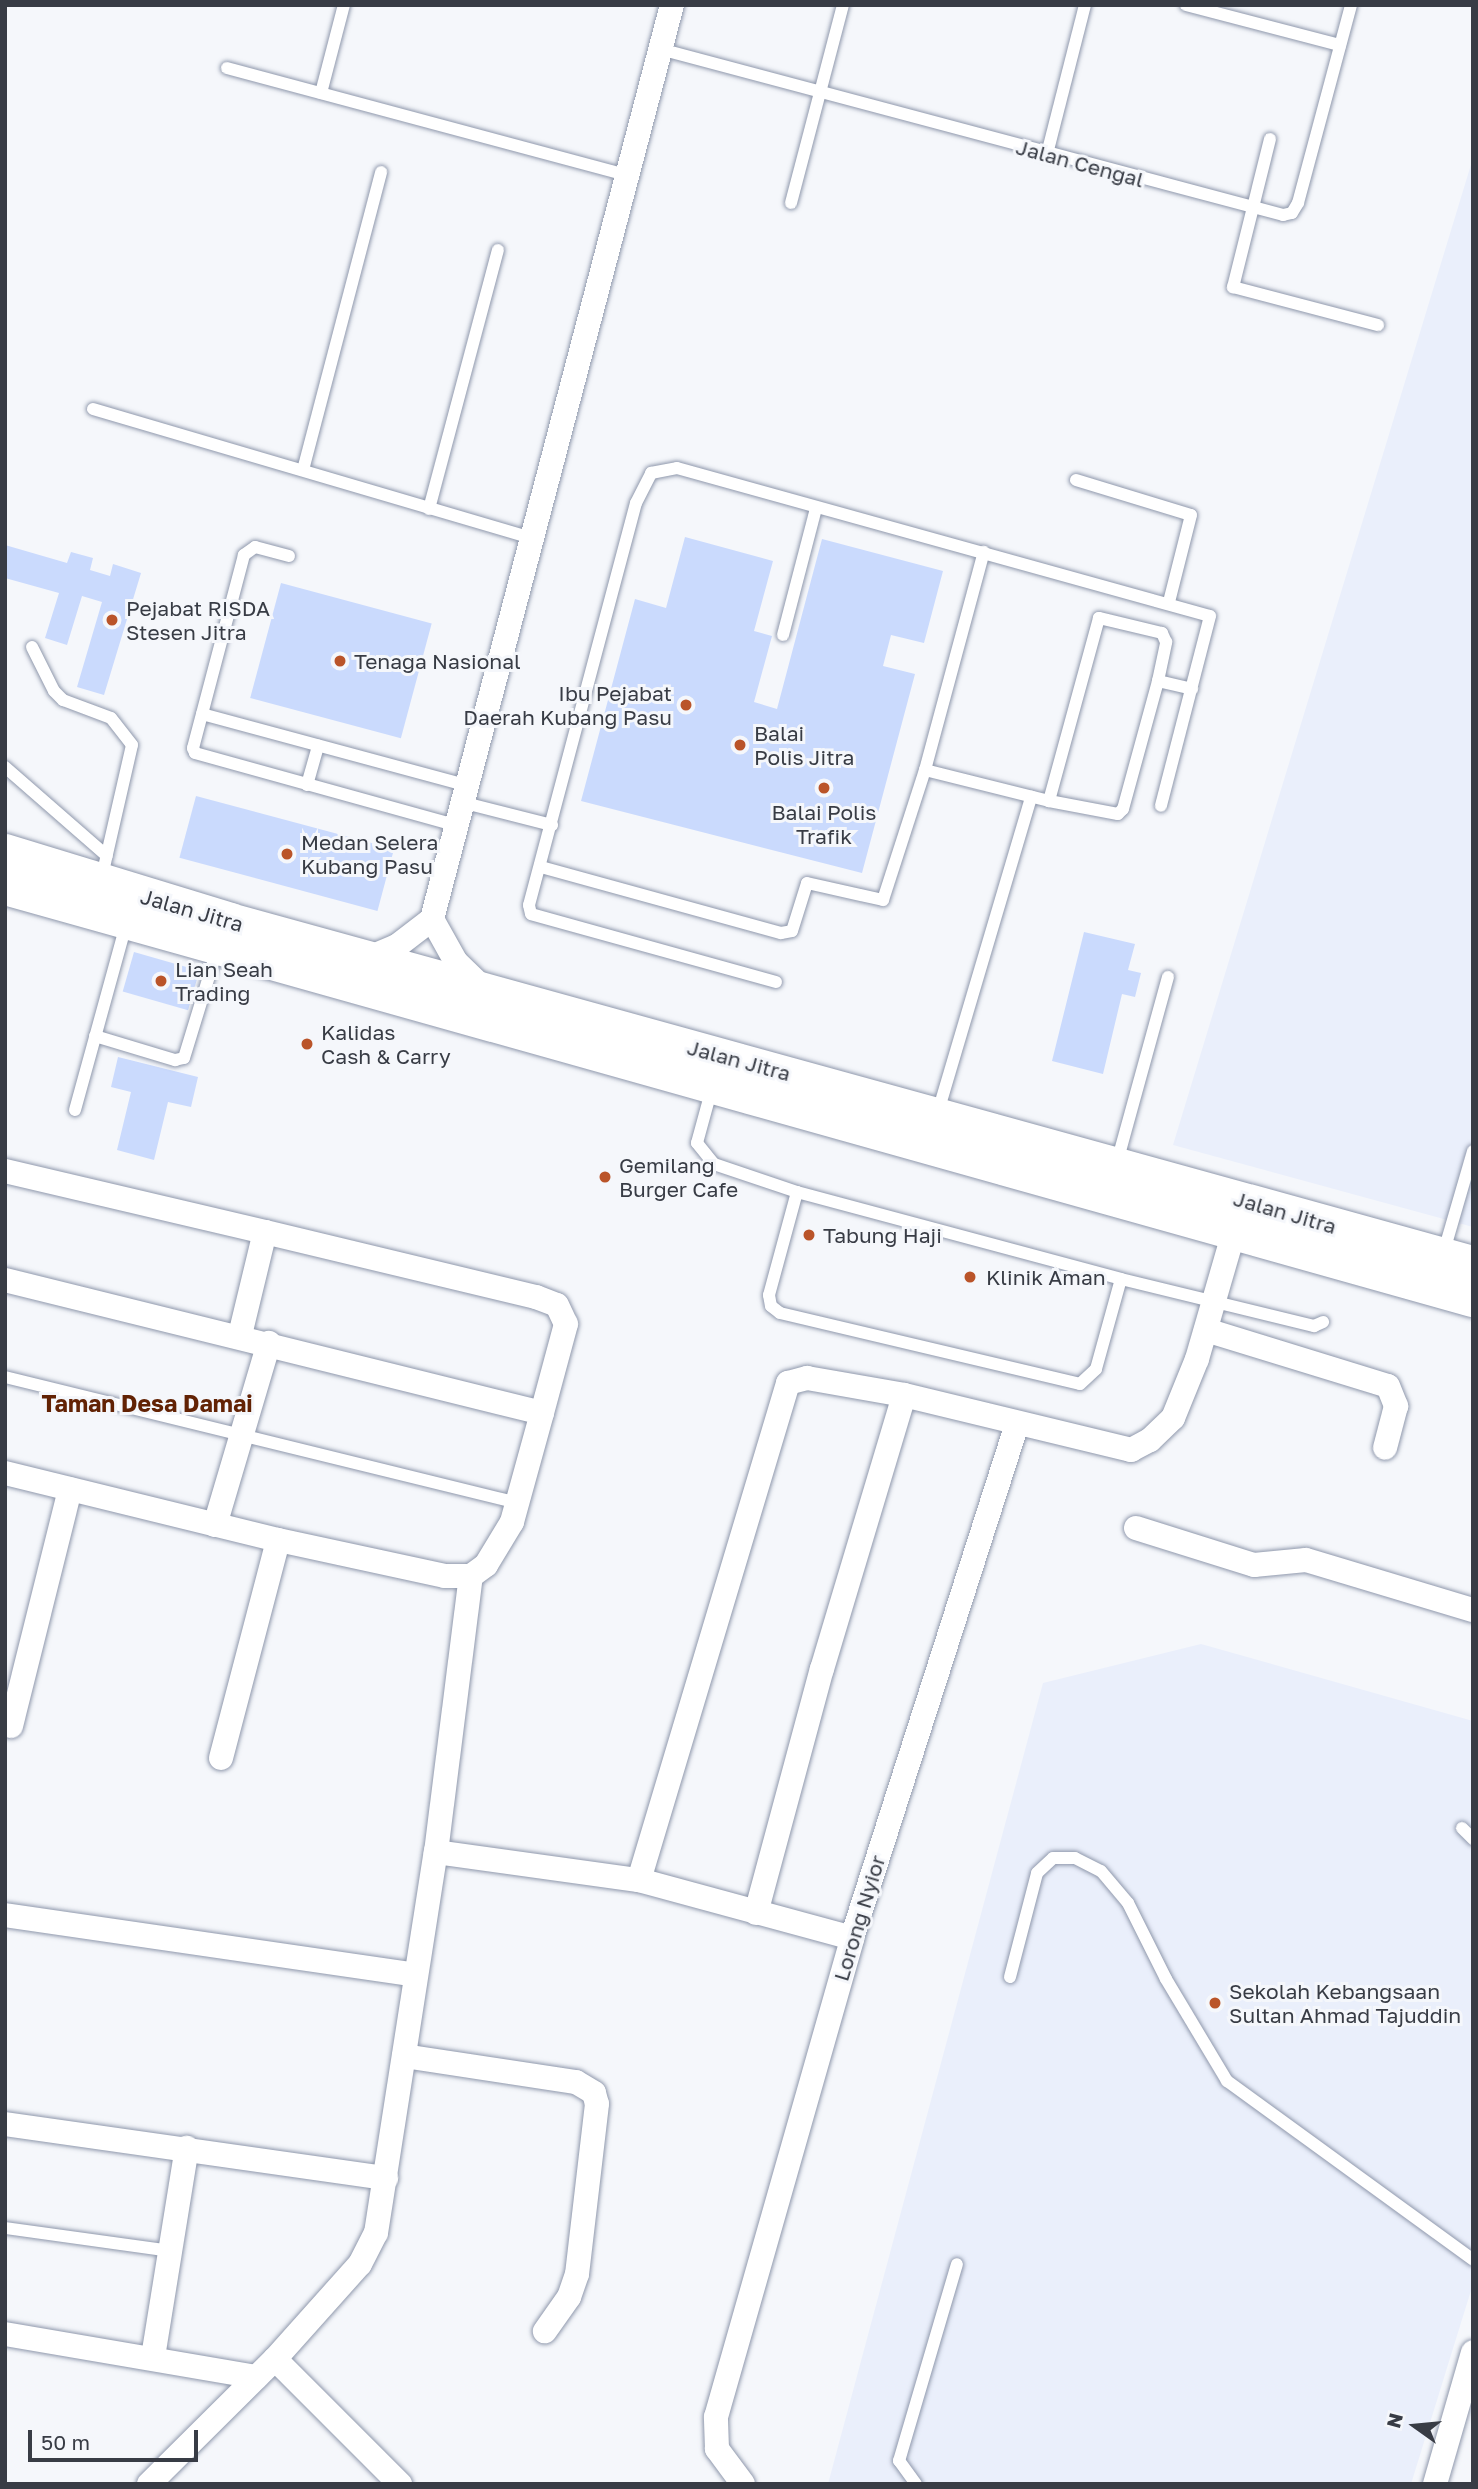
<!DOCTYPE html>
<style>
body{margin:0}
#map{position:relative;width:1478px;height:2489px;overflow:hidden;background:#f5f7fb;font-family:"Golos Text",sans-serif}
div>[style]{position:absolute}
.built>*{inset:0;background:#eaeffb}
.building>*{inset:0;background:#cadafd;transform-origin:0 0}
.roads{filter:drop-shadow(0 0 2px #8f98ac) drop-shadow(0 0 2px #8f98ac)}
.lane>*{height:12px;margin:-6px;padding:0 6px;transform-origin:6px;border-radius:6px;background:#fff}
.street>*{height:24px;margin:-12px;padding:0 12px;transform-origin:12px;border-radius:12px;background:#fff}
.highway>*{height:38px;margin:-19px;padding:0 19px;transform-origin:19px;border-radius:19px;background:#fff}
.dots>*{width:19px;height:19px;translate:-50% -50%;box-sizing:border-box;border:4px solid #f5f7fb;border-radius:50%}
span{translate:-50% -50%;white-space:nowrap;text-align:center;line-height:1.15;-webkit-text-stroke:6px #f5f7fb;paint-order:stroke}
.street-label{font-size:21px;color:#383c45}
.poi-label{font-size:21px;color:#383c45}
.left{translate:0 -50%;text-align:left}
.right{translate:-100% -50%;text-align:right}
.neighbourhood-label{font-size:23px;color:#622204;font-weight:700}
.frame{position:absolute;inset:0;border:7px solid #383c45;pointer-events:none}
.north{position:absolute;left:1380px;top:2391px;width:70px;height:70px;-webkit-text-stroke:5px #f5f7fb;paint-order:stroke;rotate:285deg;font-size:19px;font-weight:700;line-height:28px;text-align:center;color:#383c45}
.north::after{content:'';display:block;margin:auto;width:24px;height:32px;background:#383c45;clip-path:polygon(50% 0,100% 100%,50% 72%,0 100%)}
.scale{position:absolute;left:28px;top:2430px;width:170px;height:32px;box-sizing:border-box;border:4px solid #383c45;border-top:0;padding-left:9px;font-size:21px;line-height:24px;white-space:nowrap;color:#383c45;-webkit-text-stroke:5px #f5f7fb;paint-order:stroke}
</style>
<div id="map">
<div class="built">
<i style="clip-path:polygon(1473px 158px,1473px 1227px,1173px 1145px)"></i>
<i style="clip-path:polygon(1201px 1644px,1473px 1721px,1473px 2284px,1411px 2484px,828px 2484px,1043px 1683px)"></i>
</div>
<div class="building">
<i style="clip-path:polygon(685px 537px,773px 561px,754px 631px,772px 636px,754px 702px,777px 709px,822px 539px,943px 571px,924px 643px,891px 635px,883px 666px,915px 674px,862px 873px,581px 801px,635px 599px,666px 608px)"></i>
<i style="clip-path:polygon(5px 545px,67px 563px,71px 552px,93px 558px,90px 570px,110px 576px,113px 564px,141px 573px,104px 695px,77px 687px,102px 602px,82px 596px,67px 645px,45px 638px,59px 593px,5px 578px)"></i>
<i style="left:281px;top:583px;width:156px;height:119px;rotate:15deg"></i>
<i style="left:196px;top:796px;width:205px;height:64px;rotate:15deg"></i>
<i style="clip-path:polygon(1084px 932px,1135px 944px,1128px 970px,1141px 973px,1135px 997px,1122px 994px,1103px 1074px,1052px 1061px)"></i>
<i style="left:134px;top:952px;width:68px;height:41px;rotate:16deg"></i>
<i style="clip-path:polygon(118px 1057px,198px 1077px,191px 1107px,168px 1102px,154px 1160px,117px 1150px,131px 1092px,111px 1087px)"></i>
</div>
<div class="roads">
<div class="lane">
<i style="left:1186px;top:5px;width:159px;rotate:14.6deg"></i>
<i style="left:660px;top:49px;width:645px;rotate:14.92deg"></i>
<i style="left:1283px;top:215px;width:9px;rotate:-13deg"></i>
<i style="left:1292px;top:213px;width:12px;rotate:-59deg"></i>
<i style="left:1298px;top:203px;width:205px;rotate:-75deg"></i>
<i style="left:227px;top:68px;width:414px;rotate:15deg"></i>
<i style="left:321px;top:93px;width:91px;rotate:-75.4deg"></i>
<i style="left:1270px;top:139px;width:153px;rotate:104deg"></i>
<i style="left:1233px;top:287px;width:150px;rotate:14.7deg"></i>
<i style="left:1047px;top:154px;width:154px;rotate:-75.7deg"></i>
<i style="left:791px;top:203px;width:205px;rotate:-75.3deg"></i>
<i style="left:93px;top:409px;width:457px;rotate:16.4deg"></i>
<i style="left:303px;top:470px;width:308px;rotate:-75.3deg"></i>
<i style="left:1076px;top:480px;width:120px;rotate:16.9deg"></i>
<i style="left:1191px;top:515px;width:90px;rotate:104.2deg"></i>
<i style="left:429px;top:509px;width:268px;rotate:-75.1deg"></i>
<i style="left:289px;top:556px;width:35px;rotate:-165deg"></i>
<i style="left:255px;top:547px;width:14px;rotate:144deg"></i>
<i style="left:244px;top:555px;width:200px;rotate:104.8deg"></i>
<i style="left:193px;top:748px;width:5px;rotate:68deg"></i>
<i style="left:195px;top:753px;width:270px;rotate:15.5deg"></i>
<i style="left:783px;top:635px;width:131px;rotate:-75.4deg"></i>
<i style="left:32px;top:647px;width:49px;rotate:63.4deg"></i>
<i style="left:54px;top:691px;width:13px;rotate:45deg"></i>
<i style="left:63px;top:700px;width:51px;rotate:20.6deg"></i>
<i style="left:111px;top:718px;width:34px;rotate:52deg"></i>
<i style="left:132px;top:745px;width:139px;rotate:102.9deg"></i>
<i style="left:1158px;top:681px;width:35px;rotate:13deg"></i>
<i style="left:202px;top:714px;width:273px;rotate:15.1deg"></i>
<i style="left:5px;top:767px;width:135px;rotate:41.1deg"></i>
<i style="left:925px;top:770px;width:128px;rotate:14deg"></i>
<i style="left:1049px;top:801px;width:70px;rotate:10.7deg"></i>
<i style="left:1118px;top:814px;width:7px;rotate:-45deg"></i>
<i style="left:1123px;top:809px;width:133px;rotate:-74.7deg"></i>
<i style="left:1158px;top:681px;width:40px;rotate:-78deg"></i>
<i style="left:1166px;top:642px;width:10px;rotate:-114deg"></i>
<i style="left:1162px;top:633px;width:65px;rotate:-166.6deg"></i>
<i style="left:1099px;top:618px;width:190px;rotate:105.3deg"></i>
<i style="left:307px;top:785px;width:41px;rotate:-74.2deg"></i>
<i style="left:461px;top:802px;width:94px;rotate:14.2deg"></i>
<i style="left:541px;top:867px;width:249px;rotate:15.4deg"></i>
<i style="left:781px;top:933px;width:11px;rotate:-10deg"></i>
<i style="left:792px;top:931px;width:50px;rotate:-72.6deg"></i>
<i style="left:807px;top:883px;width:78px;rotate:12.6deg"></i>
<i style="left:883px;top:900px;width:137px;rotate:-72.1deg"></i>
<i style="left:925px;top:770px;width:226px;rotate:-74.9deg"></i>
<i style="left:776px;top:982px;width:254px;rotate:-164.5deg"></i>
<i style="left:531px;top:914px;width:9px;rotate:-103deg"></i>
<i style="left:529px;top:905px;width:416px;rotate:-75.1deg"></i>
<i style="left:636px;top:503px;width:34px;rotate:-63deg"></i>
<i style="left:651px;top:473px;width:26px;rotate:-11deg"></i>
<i style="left:677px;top:468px;width:553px;rotate:15.52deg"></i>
<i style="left:1210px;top:616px;width:196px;rotate:104.5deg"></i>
<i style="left:95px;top:1036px;width:84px;rotate:16.7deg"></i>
<i style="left:175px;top:1060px;width:9px;rotate:-13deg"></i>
<i style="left:184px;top:1058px;width:113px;rotate:-73deg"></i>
<i style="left:712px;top:1088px;width:57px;rotate:105.3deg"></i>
<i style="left:697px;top:1143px;width:27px;rotate:51deg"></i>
<i style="left:714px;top:1164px;width:88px;rotate:18.6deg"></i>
<i style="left:797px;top:1192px;width:335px;rotate:15deg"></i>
<i style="left:1121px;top:1279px;width:199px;rotate:13.7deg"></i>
<i style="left:1314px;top:1326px;width:10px;rotate:-24deg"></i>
<i style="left:75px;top:1110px;width:192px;rotate:-74.6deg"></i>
<i style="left:937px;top:1115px;width:332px;rotate:-73.5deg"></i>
<i style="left:1117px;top:1162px;width:192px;rotate:-74.6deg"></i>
<i style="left:797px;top:1192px;width:107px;rotate:105.2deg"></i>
<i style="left:769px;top:1295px;width:11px;rotate:80deg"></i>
<i style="left:771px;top:1306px;width:11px;rotate:38deg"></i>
<i style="left:780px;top:1313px;width:308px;rotate:13.3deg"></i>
<i style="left:1080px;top:1384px;width:22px;rotate:-43deg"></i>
<i style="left:1096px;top:1369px;width:93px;rotate:-74.5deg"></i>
<i style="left:1444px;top:1251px;width:104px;rotate:-73.8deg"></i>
<i style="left:5px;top:1377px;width:528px;rotate:13.8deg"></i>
<i style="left:1462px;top:1828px;width:16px;rotate:45deg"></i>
<i style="left:1010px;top:1977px;width:107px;rotate:-75.4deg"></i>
<i style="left:1037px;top:1873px;width:22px;rotate:-43deg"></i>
<i style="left:1053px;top:1858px;width:22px"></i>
<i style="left:1075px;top:1858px;width:29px;rotate:27deg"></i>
<i style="left:1101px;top:1871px;width:42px;rotate:49.8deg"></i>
<i style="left:1128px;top:1903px;width:85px;rotate:63.4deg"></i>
<i style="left:1166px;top:1979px;width:119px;rotate:59.1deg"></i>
<i style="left:1227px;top:2081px;width:304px;rotate:36deg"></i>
<i style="left:5px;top:2228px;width:167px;rotate:7.9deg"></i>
<i style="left:916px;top:2484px;width:29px;rotate:-126deg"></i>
<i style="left:899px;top:2461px;width:205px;rotate:-73.6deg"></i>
</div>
<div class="street">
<i style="left:432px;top:919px;width:49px;rotate:60.8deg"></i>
<i style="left:456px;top:962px;width:37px;rotate:44deg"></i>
<i style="left:366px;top:959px;width:34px;rotate:-23deg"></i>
<i style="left:397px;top:946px;width:44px;rotate:-37.6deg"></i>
<i style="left:432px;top:919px;width:945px;rotate:-75.29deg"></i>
<i style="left:5px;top:1171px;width:267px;rotate:13.2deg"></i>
<i style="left:5px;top:1280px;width:553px;rotate:13.91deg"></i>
<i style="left:542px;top:1413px;width:113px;rotate:105.4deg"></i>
<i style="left:512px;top:1522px;width:50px;rotate:121.2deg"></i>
<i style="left:486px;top:1565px;width:19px;rotate:144deg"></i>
<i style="left:471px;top:1576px;width:26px;rotate:180deg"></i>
<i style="left:445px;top:1576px;width:171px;rotate:-167.8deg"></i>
<i style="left:278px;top:1540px;width:281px;rotate:-166.2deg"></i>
<i style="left:1206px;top:1330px;width:190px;rotate:17.1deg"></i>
<i style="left:1388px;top:1386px;width:22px;rotate:68deg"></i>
<i style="left:1396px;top:1406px;width:43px;rotate:104.7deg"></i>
<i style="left:240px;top:1335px;width:106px;rotate:-76.4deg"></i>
<i style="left:265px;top:1232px;width:279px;rotate:13.5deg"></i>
<i style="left:536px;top:1297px;width:22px;rotate:21deg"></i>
<i style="left:557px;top:1305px;width:21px;rotate:65deg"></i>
<i style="left:566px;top:1324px;width:92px;rotate:105.1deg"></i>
<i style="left:215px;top:1525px;width:190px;rotate:-73.5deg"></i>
<i style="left:1136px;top:1528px;width:124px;rotate:17.4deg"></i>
<i style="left:1254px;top:1565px;width:52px;rotate:-5.5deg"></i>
<i style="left:1306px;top:1560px;width:174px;rotate:16.7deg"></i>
<i style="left:11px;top:1726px;width:244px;rotate:-76deg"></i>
<i style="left:221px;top:1758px;width:225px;rotate:-75.3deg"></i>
<i style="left:436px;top:1852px;width:205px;rotate:7.9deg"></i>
<i style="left:639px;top:1880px;width:221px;rotate:15.2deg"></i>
<i style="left:639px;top:1880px;width:519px;rotate:-73.31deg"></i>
<i style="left:788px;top:1383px;width:20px;rotate:-15deg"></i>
<i style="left:807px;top:1378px;width:98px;rotate:9.9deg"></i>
<i style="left:904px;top:1395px;width:234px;rotate:13.6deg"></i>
<i style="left:1131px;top:1450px;width:21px;rotate:-28deg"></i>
<i style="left:1150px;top:1440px;width:32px;rotate:-44deg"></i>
<i style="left:1173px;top:1418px;width:64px;rotate:-67.9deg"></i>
<i style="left:1197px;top:1359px;width:132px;rotate:-73.8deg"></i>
<i style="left:756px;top:1913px;width:253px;rotate:-74.9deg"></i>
<i style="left:822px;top:1669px;width:286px;rotate:-73.3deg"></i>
<i style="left:5px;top:1915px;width:414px;rotate:8.3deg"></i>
<i style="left:404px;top:2056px;width:174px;rotate:8.6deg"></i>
<i style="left:576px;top:2082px;width:21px;rotate:31deg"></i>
<i style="left:594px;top:2093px;width:11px;rotate:75deg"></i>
<i style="left:597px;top:2104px;width:171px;rotate:96.7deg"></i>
<i style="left:577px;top:2274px;width:24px;rotate:109deg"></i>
<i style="left:569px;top:2297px;width:42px;rotate:125.2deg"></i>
<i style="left:5px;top:2124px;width:385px;rotate:8.1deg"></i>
<i style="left:5px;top:2334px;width:255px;rotate:9.7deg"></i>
<i style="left:153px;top:2357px;width:212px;rotate:-80.8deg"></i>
<i style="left:275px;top:2359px;width:177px;rotate:45deg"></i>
<i style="left:149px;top:2484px;width:177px;rotate:-44.8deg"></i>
<i style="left:275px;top:2359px;width:127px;rotate:-48.2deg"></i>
<i style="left:360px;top:2264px;width:35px;rotate:-63deg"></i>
<i style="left:376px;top:2233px;width:386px;rotate:-81.1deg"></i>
<i style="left:436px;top:1852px;width:278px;rotate:-82.8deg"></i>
<i style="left:743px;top:2484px;width:44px;rotate:-126.6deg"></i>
<i style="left:717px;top:2449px;width:32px;rotate:-92deg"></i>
<i style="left:716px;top:2417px;width:498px;rotate:-74.1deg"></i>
<i style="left:852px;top:1938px;width:540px;rotate:-72.2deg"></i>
<i style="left:1435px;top:2484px;width:137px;rotate:-73.9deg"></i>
</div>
<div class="highway">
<i style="left:5px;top:853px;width:235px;rotate:17deg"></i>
<i style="left:230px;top:922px;width:1289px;rotate:15.43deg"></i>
<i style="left:5px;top:886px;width:1525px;rotate:15.68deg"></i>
</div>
</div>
<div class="dots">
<i style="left:112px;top:620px;background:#ba5429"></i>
<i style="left:340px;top:661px;background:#ba5429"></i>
<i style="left:686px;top:705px;background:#ba5429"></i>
<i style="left:740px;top:745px;background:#ba5429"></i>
<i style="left:824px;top:788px;background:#ba5429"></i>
<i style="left:287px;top:854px;background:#ba5429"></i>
<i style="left:161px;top:981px;background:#ba5429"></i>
<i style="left:307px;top:1044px;background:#ba5429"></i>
<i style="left:605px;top:1177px;background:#ba5429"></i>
<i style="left:809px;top:1235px;background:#ba5429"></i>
<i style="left:970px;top:1277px;background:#ba5429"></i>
<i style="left:1215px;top:2003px;background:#ba5429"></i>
</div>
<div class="street-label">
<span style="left:1080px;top:163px;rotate:15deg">Jalan Cengal</span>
<span style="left:192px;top:910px;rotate:16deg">Jalan Jitra</span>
<span style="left:739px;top:1060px;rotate:15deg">Jalan Jitra</span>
<span style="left:1285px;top:1212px;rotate:16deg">Jalan Jitra</span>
<span style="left:859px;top:1918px;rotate:-73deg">Lorong Nyior</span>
</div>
<div class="poi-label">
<span class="left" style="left:126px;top:620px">Pejabat RISDA<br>Stesen Jitra</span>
<span class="left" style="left:354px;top:661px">Tenaga Nasional</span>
<span class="right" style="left:672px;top:705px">Ibu Pejabat<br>Daerah Kubang Pasu</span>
<span class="left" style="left:754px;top:745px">Balai<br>Polis Jitra</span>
<span style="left:824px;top:824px">Balai Polis<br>Trafik</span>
<span class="left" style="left:301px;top:854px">Medan Selera<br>Kubang Pasu</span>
<span class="left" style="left:175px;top:981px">Lian Seah<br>Trading</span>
<span class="left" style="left:321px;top:1044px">Kalidas<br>Cash &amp; Carry</span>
<span class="left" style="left:619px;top:1177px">Gemilang<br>Burger Cafe</span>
<span class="left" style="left:823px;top:1235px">Tabung Haji</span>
<span class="left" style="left:986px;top:1277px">Klinik Aman</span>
<span class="left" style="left:1229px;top:2003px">Sekolah Kebangsaan<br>Sultan Ahmad Tajuddin</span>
</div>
<div class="neighbourhood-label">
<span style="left:147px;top:1403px">Taman Desa Damai</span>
</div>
<div class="frame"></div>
<div class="north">N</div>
<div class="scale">50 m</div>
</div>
